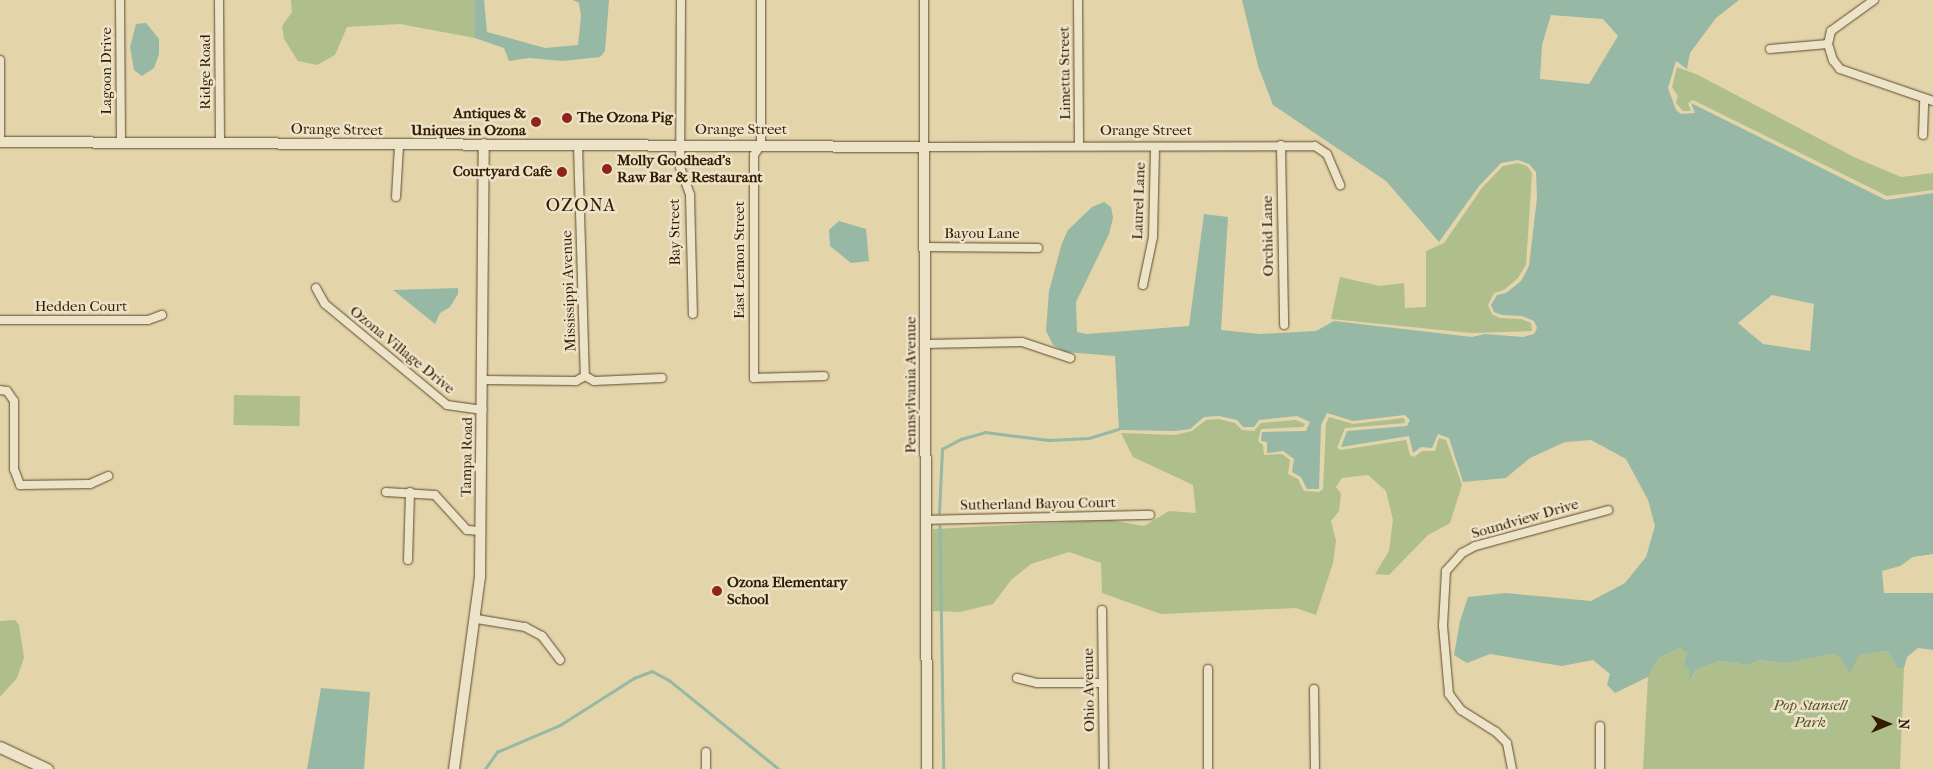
<!DOCTYPE html>
<style>
body{margin:0}
#map{position:relative;width:1933px;height:769px;overflow:hidden;background:#e4d4aa;font-family:"IM FELL French Canon",serif}
div>[style]{position:absolute}
.green>*{inset:0;background:#aebe8d;transform-origin:0 0}
.water>*{inset:0;background:#96b8a5}
.stream>*{height:2.5px;margin:-1.25px;padding:0 1.25px;transform-origin:1.25px;border-radius:1.25px;background:#96b8a5}
.roads{filter:drop-shadow(0 0 1px #5e4a2a) drop-shadow(0 0 1px #5e4a2a)}
.minor>*{height:8px;margin:-4px;padding:0 4px;transform-origin:4px;border-radius:4px;background:#ede3c8}
.tertiary>*{height:10px;margin:-5px;padding:0 5px;transform-origin:5px;border-radius:5px;background:#ede3c8}
.secondary>*{height:11px;margin:-5.5px;padding:0 5.5px;transform-origin:5.5px;border-radius:5.5px;background:#ede3c8}
.dots>*{width:14px;height:14px;translate:-50% -50%;box-sizing:border-box;border:2px solid #ede3c8;border-radius:50%}
span{translate:-50% -50%;white-space:nowrap;text-align:center;line-height:1.15;-webkit-text-stroke:5px #ede3c8;paint-order:stroke}
.street-label{font-size:15px;color:#321c00}
.poi-label{font-size:15px;color:#321c00;font-weight:700}
.right{translate:-100% -50%;text-align:right}
.left{translate:0 -50%;text-align:left}
.park-label{font-size:15px;color:#574d2a;font-style:italic}
.quarter-label{font-size:18px;color:#321c00;letter-spacing:1px}
.north{position:absolute;left:1863px;top:699px;width:50px;height:50px;-webkit-text-stroke:4px #ede3c8;paint-order:stroke;rotate:90deg;font-size:14px;font-weight:700;line-height:20px;text-align:center;color:#321c00}
.north::after{content:'';display:block;margin:auto;width:18px;height:22px;background:#321c00;clip-path:polygon(50% 0,100% 100%,50% 72%,0 100%)}
</style>
<div id="map">
<div class="green">
<i style="clip-path:polygon(291px 0,475px 0,475px 38px,400px 24px,347px 27px,335px 55px,317px 65px,298px 61px,284px 39px,282px 26px,292px 12px)"></i>
<i style="clip-path:polygon(1677px 67px,1698px 75px,1856px 158px,1901px 177px,1933px 173px,1933px 190px,1887px 196px,1693px 100px,1688px 103px,1691px 111px,1683px 111px,1676px 103px,1678px 96px,1672px 87px)"></i>
<i style="clip-path:polygon(1518px 163px,1527px 166px,1532px 173px,1526px 265px,1518px 278px,1504px 290px,1494px 293px,1488px 305px,1492px 314px,1500px 318px,1521px 319px,1531px 323px,1532px 331px,1472px 333px,1331px 319px,1340px 277px,1380px 286px,1404px 283px,1405px 308px,1426px 307px,1426px 251px,1444px 243px,1482px 188px,1503px 166px)"></i>
<i style="left:234px;top:395px;width:66px;height:30px;rotate:1deg"></i>
<i style="clip-path:polygon(1329px 417px,1353px 424px,1404px 418px,1405px 423px,1345px 428px,1337px 448px,1341px 450px,1406px 440px,1410px 455px,1414px 457px,1422px 451px,1435px 451px,1439px 438px,1446px 440px,1462px 485px,1450px 523px,1428px 535px,1389px 575px,1375px 574px,1389px 551px,1393px 520px,1386px 491px,1368px 475px,1342px 478px,1336px 487px,1341px 494px,1339px 511px,1331px 521px,1336px 541px,1333px 563px,1316px 615px,1296px 608px,1161px 614px,1102px 593px,1101px 563px,1069px 552px,1031px 564px,1011px 580px,993px 604px,960px 612px,933px 611px,933px 529px,1110px 520px,1144px 526px,1169px 511px,1196px 513px,1193px 485px,1133px 457px,1121px 433px,1175px 435px,1192px 431px,1206px 420px,1219px 419px,1235px 423px,1242px 430px,1254px 431px,1261px 423px,1296px 420px,1305px 424px,1303px 427px,1261px 429px,1258px 441px,1263px 445px,1264px 455px,1282px 454px,1290px 460px,1288px 474px,1298px 479px,1304px 491px,1319px 492px,1323px 489px,1326px 424px)"></i>
<i style="clip-path:polygon(15px 620px,19px 625px,24px 658px,17px 678px,0 697px,0 621px)"></i>
<i style="clip-path:polygon(1680px 648px,1687px 653px,1683px 667px,1689px 667px,1690px 680px,1697px 669px,1720px 661px,1746px 665px,1758px 660px,1785px 663px,1810px 657px,1830px 654px,1840px 657px,1888px 651px,1897px 668px,1904px 668px,1900px 769px,1643px 769px,1648px 677px,1659px 658px)"></i>
</div>
<div class="water">
<i style="clip-path:polygon(475px 0,484px 0,487px 32px,545px 48px,578px 45px,581px 16px,579px 3px,573px 0,609px 0,605px 51px,600px 57px,563px 61px,529px 58px,509px 61px,504px 48px,475px 38px)"></i>
<i style="clip-path:polygon(evenodd,1242px 0,1739px 0,1716px 18px,1690px 53px,1687px 69px,1676px 61px,1668px 88px,1676px 110px,1681px 114px,1695px 113px,1691px 103px,1886px 200px,1933px 193px,1933px 554px,1913px 557px,1900px 566px,1882px 571px,1884px 593px,1933px 593px,1933px 650px,1918px 648px,1907px 657px,1904px 668px,1897px 668px,1888px 651px,1859px 655px,1850px 673px,1840px 657px,1830px 654px,1785px 663px,1759px 660px,1747px 665px,1720px 661px,1697px 669px,1689px 681px,1689px 667px,1683px 667px,1687px 653px,1680px 648px,1659px 658px,1648px 677px,1615px 693px,1607px 685px,1610px 674px,1593px 660px,1562px 666px,1490px 654px,1467px 663px,1454px 655px,1460px 621px,1468px 597px,1506px 593px,1591px 601px,1625px 583px,1646px 557px,1655px 526px,1648px 500px,1626px 459px,1591px 440px,1565px 442px,1530px 458px,1506px 478px,1463px 482px,1449px 438px,1438px 434px,1432px 448px,1421px 447px,1413px 453px,1409px 436px,1341px 447px,1347px 431px,1407px 426px,1410px 420px,1405px 415px,1353px 421px,1327px 413px,1321px 425px,1319px 489px,1307px 489px,1301px 477px,1292px 472px,1294px 459px,1283px 451px,1267px 453px,1267px 442px,1261px 441px,1262px 432px,1306px 431px,1310px 422px,1297px 416px,1259px 420px,1254px 427px,1243px 427px,1237px 420px,1219px 416px,1204px 417px,1190px 429px,1175px 431px,1119px 430px,1115px 356px,1066px 352px,1053px 345px,1046px 331px,1049px 291px,1062px 243px,1068px 230px,1092px 207px,1104px 202px,1111px 207px,1113px 218px,1109px 234px,1076px 302px,1077px 332px,1087px 334px,1189px 326px,1204px 214px,1228px 217px,1221px 330px,1260px 334px,1316px 331px,1334px 321px,1472px 337px,1485px 334px,1523px 337px,1534px 334px,1537px 328px,1534px 321px,1522px 316px,1502px 315px,1494px 312px,1491px 305px,1497px 295px,1506px 293px,1521px 281px,1529px 266px,1537px 198px,1536px 172px,1529px 164px,1518px 160px,1501px 163px,1479px 186px,1439px 242px,1386px 181px,1273px 105px,1258px 66px,1242px 0,1551px 15px,1603px 19px,1618px 36px,1589px 84px,1540px 79px,1542px 45px,1551px 15px,1242px 0,1772px 295px,1814px 304px,1810px 351px,1763px 344px,1738px 323px,1772px 295px)"></i>
<i style="clip-path:polygon(146px 23px,159px 39px,159px 54px,154px 68px,142px 76px,134px 70px,130px 47px,136px 24px)"></i>
<i style="clip-path:polygon(839px 221px,866px 229px,869px 261px,851px 263px,830px 246px,829px 230px)"></i>
<i style="clip-path:polygon(458px 288px,458px 294px,450px 307px,440px 313px,435px 324px,393px 290px)"></i>
<i style="clip-path:polygon(321px 688px,370px 692px,364px 769px,307px 769px)"></i>
</div>
<div class="stream">
<i style="left:939px;top:513px;width:64px;rotate:-87.3deg"></i>
<i style="left:942px;top:449px;width:21px;rotate:-28deg"></i>
<i style="left:961px;top:439px;width:25px;rotate:-16deg"></i>
<i style="left:985px;top:432px;width:64px;rotate:7.2deg"></i>
<i style="left:1048px;top:440px;width:41px;rotate:-2.8deg"></i>
<i style="left:1089px;top:438px;width:31px;rotate:-17deg"></i>
<i style="left:940px;top:526px;width:243px;rotate:89.1deg"></i>
<i style="left:485px;top:769px;width:21px;rotate:-55deg"></i>
<i style="left:497px;top:752px;width:69px;rotate:-23.2deg"></i>
<i style="left:560px;top:725px;width:88px;rotate:-32.4deg"></i>
<i style="left:634px;top:678px;width:19px;rotate:-21deg"></i>
<i style="left:652px;top:671px;width:19px;rotate:28deg"></i>
<i style="left:669px;top:680px;width:141px;rotate:39deg"></i>
</div>
<div class="roads">
<div class="minor">
<i style="left:120px;top:0;width:142px;rotate:89.6deg"></i>
<i style="left:219px;top:0;width:143px;rotate:89.6deg"></i>
<i style="left:681px;top:0;width:167px;rotate:90.3deg"></i>
<i style="left:680px;top:167px;width:30px;rotate:70deg"></i>
<i style="left:690px;top:195px;width:119px;rotate:88.6deg"></i>
<i style="left:761px;top:0;width:145px;rotate:90deg"></i>
<i style="left:761px;top:145px;width:12px;rotate:125deg"></i>
<i style="left:754px;top:155px;width:223px;rotate:90deg"></i>
<i style="left:754px;top:378px;width:70px;rotate:-1.6deg"></i>
<i style="left:924px;top:0;width:147px;rotate:90deg"></i>
<i style="left:924px;top:147px;width:391px;rotate:-0.1deg"></i>
<i style="left:1315px;top:146px;width:14px;rotate:34deg"></i>
<i style="left:1327px;top:154px;width:34px;rotate:67deg"></i>
<i style="left:1078px;top:0;width:146px;rotate:89.6deg"></i>
<i style="left:1874px;top:0;width:53px;rotate:144.2deg"></i>
<i style="left:1831px;top:31px;width:13px;rotate:103deg"></i>
<i style="left:1828px;top:44px;width:17px;rotate:73deg"></i>
<i style="left:1833px;top:60px;width:11px;rotate:52deg"></i>
<i style="left:1840px;top:69px;width:98px;rotate:19deg"></i>
<i style="left:1770px;top:49px;width:58px;rotate:-4.9deg"></i>
<i style="left:0;top:60px;width:82px;rotate:90deg"></i>
<i style="left:1923px;top:135px;width:34px;rotate:-88deg"></i>
<i style="left:578px;top:145px;width:231px;rotate:88.3deg"></i>
<i style="left:1281px;top:145px;width:180px;rotate:89deg"></i>
<i style="left:396px;top:197px;width:51px;rotate:-86.6deg"></i>
<i style="left:925px;top:247px;width:113px;rotate:0.5deg"></i>
<i style="left:1143px;top:285px;width:49px;rotate:-78.2deg"></i>
<i style="left:1153px;top:237px;width:90px;rotate:-88.7deg"></i>
<i style="left:316px;top:288px;width:18px;rotate:61deg"></i>
<i style="left:325px;top:304px;width:158px;rotate:39.6deg"></i>
<i style="left:447px;top:405px;width:36px;rotate:8deg"></i>
<i style="left:0;top:320px;width:148px"></i>
<i style="left:148px;top:320px;width:15px;rotate:-20deg"></i>
<i style="left:925px;top:344px;width:97px;rotate:-1.2deg"></i>
<i style="left:1022px;top:342px;width:51px;rotate:18.4deg"></i>
<i style="left:585px;top:376px;width:10px;rotate:29deg"></i>
<i style="left:594px;top:381px;width:68px;rotate:-2.5deg"></i>
<i style="left:483px;top:380px;width:93px;rotate:0.6deg"></i>
<i style="left:576px;top:381px;width:10px;rotate:-29deg"></i>
<i style="left:0;top:390px;width:7px;rotate:8deg"></i>
<i style="left:7px;top:391px;width:12px;rotate:55deg"></i>
<i style="left:14px;top:401px;width:68px;rotate:90deg"></i>
<i style="left:14px;top:469px;width:17px;rotate:69deg"></i>
<i style="left:20px;top:485px;width:70px;rotate:-0.8deg"></i>
<i style="left:90px;top:484px;width:20px;rotate:-24deg"></i>
<i style="left:386px;top:492px;width:49px;rotate:3.5deg"></i>
<i style="left:435px;top:495px;width:47px;rotate:47.6deg"></i>
<i style="left:467px;top:530px;width:14px;rotate:4deg"></i>
<i style="left:926px;top:520px;width:224px;rotate:-1.3deg"></i>
<i style="left:408px;top:560px;width:68px;rotate:-88.3deg"></i>
<i style="left:1102px;top:610px;width:159px;rotate:89.3deg"></i>
<i style="left:477px;top:619px;width:49px;rotate:9.5deg"></i>
<i style="left:525px;top:627px;width:19px;rotate:28deg"></i>
<i style="left:542px;top:636px;width:30px;rotate:53deg"></i>
<i style="left:1208px;top:669px;width:100px;rotate:90deg"></i>
<i style="left:1017px;top:678px;width:21px;rotate:14deg"></i>
<i style="left:1037px;top:683px;width:66px"></i>
<i style="left:1314px;top:689px;width:80px;rotate:89.3deg"></i>
<i style="left:1600px;top:726px;width:43px;rotate:90deg"></i>
<i style="left:706px;top:752px;width:17px;rotate:90deg"></i>
<i style="left:1512px;top:769px;width:26px;rotate:-101deg"></i>
<i style="left:1507px;top:743px;width:16px;rotate:-135deg"></i>
<i style="left:1496px;top:732px;width:41px;rotate:-147.8deg"></i>
<i style="left:1461px;top:710px;width:20px;rotate:-127deg"></i>
<i style="left:1449px;top:694px;width:68px;rotate:-95deg"></i>
<i style="left:1443px;top:626px;width:55px;rotate:-86.9deg"></i>
<i style="left:1446px;top:571px;width:24px;rotate:-48deg"></i>
<i style="left:1462px;top:553px;width:15px;rotate:-28deg"></i>
<i style="left:1475px;top:546px;width:138px;rotate:-15.1deg"></i>
</div>
<div class="tertiary">
<i style="left:0;top:142px;width:924px;rotate:0.31deg"></i>
<i style="left:924px;top:147px;width:622px;rotate:89.72deg"></i>
<i style="left:454px;top:769px;width:195px;rotate:-82.3deg"></i>
<i style="left:480px;top:576px;width:432px;rotate:-89.5deg"></i>
</div>
<div class="secondary">
<i style="left:0;top:747px;width:52px;rotate:25.1deg"></i>
</div>
</div>
<div class="dots">
<i style="left:567px;top:118px;background:#8f2418"></i>
<i style="left:536px;top:122px;background:#8f2418"></i>
<i style="left:607px;top:169px;background:#8f2418"></i>
<i style="left:562px;top:172px;background:#8f2418"></i>
<i style="left:717px;top:591px;background:#8f2418"></i>
</div>
<div class="street-label">
<span style="left:107px;top:71px;rotate:-90deg">Lagoon Drive</span>
<span style="left:206px;top:72px;rotate:-90deg">Ridge Road</span>
<span style="left:1065px;top:73px;rotate:-91deg">Limetta Street</span>
<span style="left:337px;top:130px;rotate:1deg">Orange Street</span>
<span style="left:741px;top:130px">Orange Street</span>
<span style="left:1146px;top:131px">Orange Street</span>
<span style="left:1139px;top:201px;rotate:-88deg">Laurel Lane</span>
<span style="left:675px;top:232px;rotate:-91deg">Bay Street</span>
<span style="left:982px;top:234px">Bayou Lane</span>
<span style="left:1268px;top:236px;rotate:-91deg">Orchid Lane</span>
<span style="left:740px;top:260px;rotate:-90deg">East Lemon Street</span>
<span style="left:569px;top:291px;rotate:-92deg">Mississippi Avenue</span>
<span style="left:81px;top:307px">Hedden Court</span>
<span style="left:402px;top:350px;rotate:39deg">Ozona Village Drive</span>
<span style="left:911px;top:385px;rotate:-90deg">Pennsylvania Avenue</span>
<span style="left:467px;top:457px;rotate:-89deg">Tampa Road</span>
<span style="left:1038px;top:504px;rotate:-1deg">Sutherland Bayou Court</span>
<span style="left:1525px;top:519px;rotate:-16deg">Soundview Drive</span>
<span style="left:1089px;top:690px;rotate:-91deg">Ohio Avenue</span>
</div>
<div class="poi-label">
<span class="right" style="left:526px;top:122px">Antiques &amp;<br>Uniques in Ozona</span>
<span class="left" style="left:577px;top:118px">The Ozona Pig</span>
<span class="left" style="left:617px;top:169px">Molly Goodhead's<br>Raw Bar &amp; Restaurant</span>
<span class="right" style="left:552px;top:172px">Courtyard Cafe</span>
<span class="left" style="left:727px;top:591px">Ozona Elementary<br>School</span>
</div>
<div class="park-label">
<span style="left:1810px;top:714px">Pop Stansell<br>Park</span>
</div>
<div class="quarter-label">
<span style="left:581px;top:206px">OZONA</span>
</div>
<div class="north">N</div>
</div>
